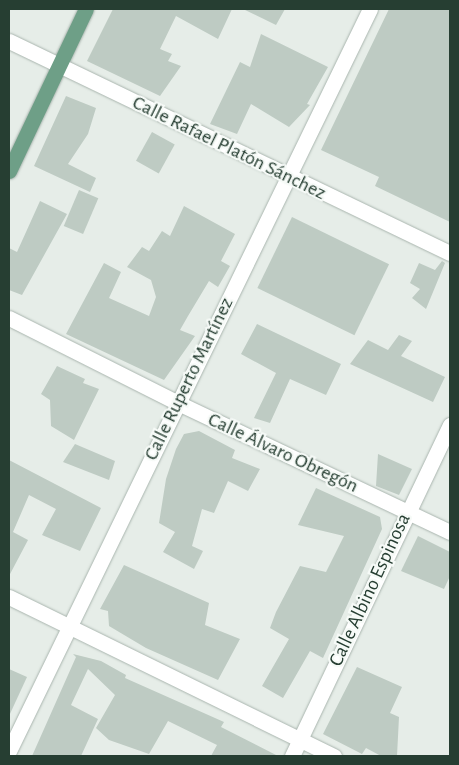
<!DOCTYPE html>
<meta charset="utf-8">
<style>
body{margin:0}
#map{position:relative;width:459px;height:765px;overflow:hidden;background:#e6ede8;font-family:"Alegreya Sans",sans-serif}
div>[style]{position:absolute}
.building>*{inset:0;background:#becbc3;transform-origin:0 0}
.roads{filter:drop-shadow(0 0 1px #a9b5ae) drop-shadow(0 0 1px #a9b5ae)}
.minor>*{height:15px;margin:-7.5px;padding:0 7.5px;transform-origin:7.5px;border-radius:7.5px;background:#fff}
.major>*{height:15px;margin:-7.5px;padding:0 7.5px;transform-origin:7.5px;border-radius:7.5px;background:#6e9f87}
span{translate:-50% -50%;white-space:nowrap;text-align:center;line-height:1.15;-webkit-text-stroke:4.5px #f6faf7;paint-order:stroke}
.street-label{font-size:20px;color:#263e32}
.frame{position:absolute;inset:0;border:10px solid #263e32;pointer-events:none}
</style>
<div id="map">
<div class="building">
<i style="clip-path:polygon(113px 9px,232px 9px,218px 39px,176px 16px,160px 49px,172px 54px,168px 61px,181px 66px,160px 96px,87px 61px)"></i>
<i style="clip-path:polygon(243px 9px,285px 9px,276px 25px)"></i>
<i style="clip-path:polygon(389px 9px,450px 9px,450px 222px,375px 186px,379px 177px,321px 150px)"></i>
<i style="clip-path:polygon(261px 34px,328px 67px,307px 104px,310px 105px,289px 127px,251px 104px,237px 134px,210px 124px,240px 62px,250px 67px)"></i>
<i style="clip-path:polygon(66px 96px,96px 108px,88px 134px,68px 164px,96px 178px,90px 192px,34px 166px)"></i>
<i style="left:152px;top:132px;width:26px;height:33px;rotate:29deg"></i>
<i style="left:79px;top:190px;width:21px;height:39px;rotate:23deg"></i>
<i style="clip-path:polygon(40px 201px,67px 214px,22px 295px,9px 290px,9px 248px,17px 252px)"></i>
<i style="clip-path:polygon(184px 206px,235px 234px,221px 261px,230px 266px,218px 287px,209px 281px,188px 316px,180px 330px,195px 336px,164px 380px,66px 334px,104px 263px,121px 272px,109px 298px,149px 316px,156px 297px,151px 280px,127px 267px,142px 247px,149px 251px,162px 231px,170px 236px)"></i>
<i style="left:292px;top:217px;width:108px;height:79px;rotate:26deg"></i>
<i style="clip-path:polygon(442px 261px,445px 263px,426px 309px,412px 298px,420px 289px,410px 283px,419px 263px,435px 270px)"></i>
<i style="clip-path:polygon(257px 324px,341px 364px,326px 395px,290px 379px,270px 423px,254px 418px,276px 373px,241px 354px)"></i>
<i style="clip-path:polygon(399px 335px,412px 341px,401px 356px,445px 377px,433px 402px,350px 364px,368px 340px,388px 350px)"></i>
<i style="clip-path:polygon(57px 366px,85px 379px,83px 383px,99px 389px,74px 440px,51px 426px,50px 400px,41px 394px)"></i>
<i style="clip-path:polygon(199px 431px,235px 450px,232px 458px,260px 469px,248px 491px,228px 481px,214px 513px,202px 509px,192px 546px,203px 551px,194px 569px,163px 552px,175px 532px,159px 523px,166px 479px,176px 449px,184px 434px)"></i>
<i style="clip-path:polygon(75px 444px,115px 461px,109px 480px,63px 462px)"></i>
<i style="clip-path:polygon(378px 454px,412px 469px,399px 495px,376px 486px)"></i>
<i style="clip-path:polygon(9px 460px,101px 508px,80px 551px,42px 535px,56px 509px,29px 495px,13px 532px,28px 540px,9px 576px)"></i>
<i style="clip-path:polygon(316px 488px,380px 517px,382px 529px,323px 658px,310px 651px,283px 698px,262px 686px,289px 639px,270px 628px,276px 612px,300px 566px,326px 572px,344px 536px,298px 525px)"></i>
<i style="clip-path:polygon(418px 536px,450px 552px,450px 576px,444px 589px,401px 571px)"></i>
<i style="clip-path:polygon(124px 565px,209px 603px,205px 625px,240px 639px,218px 680px,146px 648px,109px 626px,108px 611px,100px 609px)"></i>
<i style="clip-path:polygon(73px 654px,101px 661px,126px 675px,125px 678px,224px 722px,221px 727px,278px 756px,211px 756px,217px 745px,168px 721px,149px 754px,109px 740px,96px 728px,115px 695px,88px 669px,71px 705px,98px 719px,81px 756px,32px 756px,76px 657px)"></i>
<i style="clip-path:polygon(357px 667px,402px 687px,390px 713px,399px 717px,397px 756px,381px 756px,366px 748px,362px 754px,323px 734px)"></i>
<i style="clip-path:polygon(9px 669px,27px 677px,9px 716px)"></i>
</div>
<div class="roads">
<div class="minor">
<i style="left:9px;top:41px;width:489px;rotate:25.7deg"></i>
<i style="left:9px;top:318px;width:189px;rotate:26.7deg"></i>
<i style="left:178px;top:403px;width:301px;rotate:25.4deg"></i>
<i style="left:9px;top:597px;width:362px;rotate:26.1deg"></i>
<i style="left:9px;top:751px;width:825px;rotate:-64.06deg"></i>
<i style="left:292px;top:756px;width:367px;rotate:-64.5deg"></i>
</div>
<div class="major">
<i style="left:9px;top:171px;width:179px;rotate:-64.6deg"></i>
</div>
</div>
<div class="street-label">
<span style="left:229px;top:148px;rotate:26deg">Calle Rafael Platón Sánchez</span>
<span style="left:189px;top:379px;rotate:-64deg">Calle Ruperto Martínez</span>
<span style="left:283px;top:453px;rotate:25deg">Calle Álvaro Obregón</span>
<span style="left:370px;top:590px;rotate:-65deg">Calle Albino Espinosa</span>
</div>
<div class="frame"></div>
</div>
